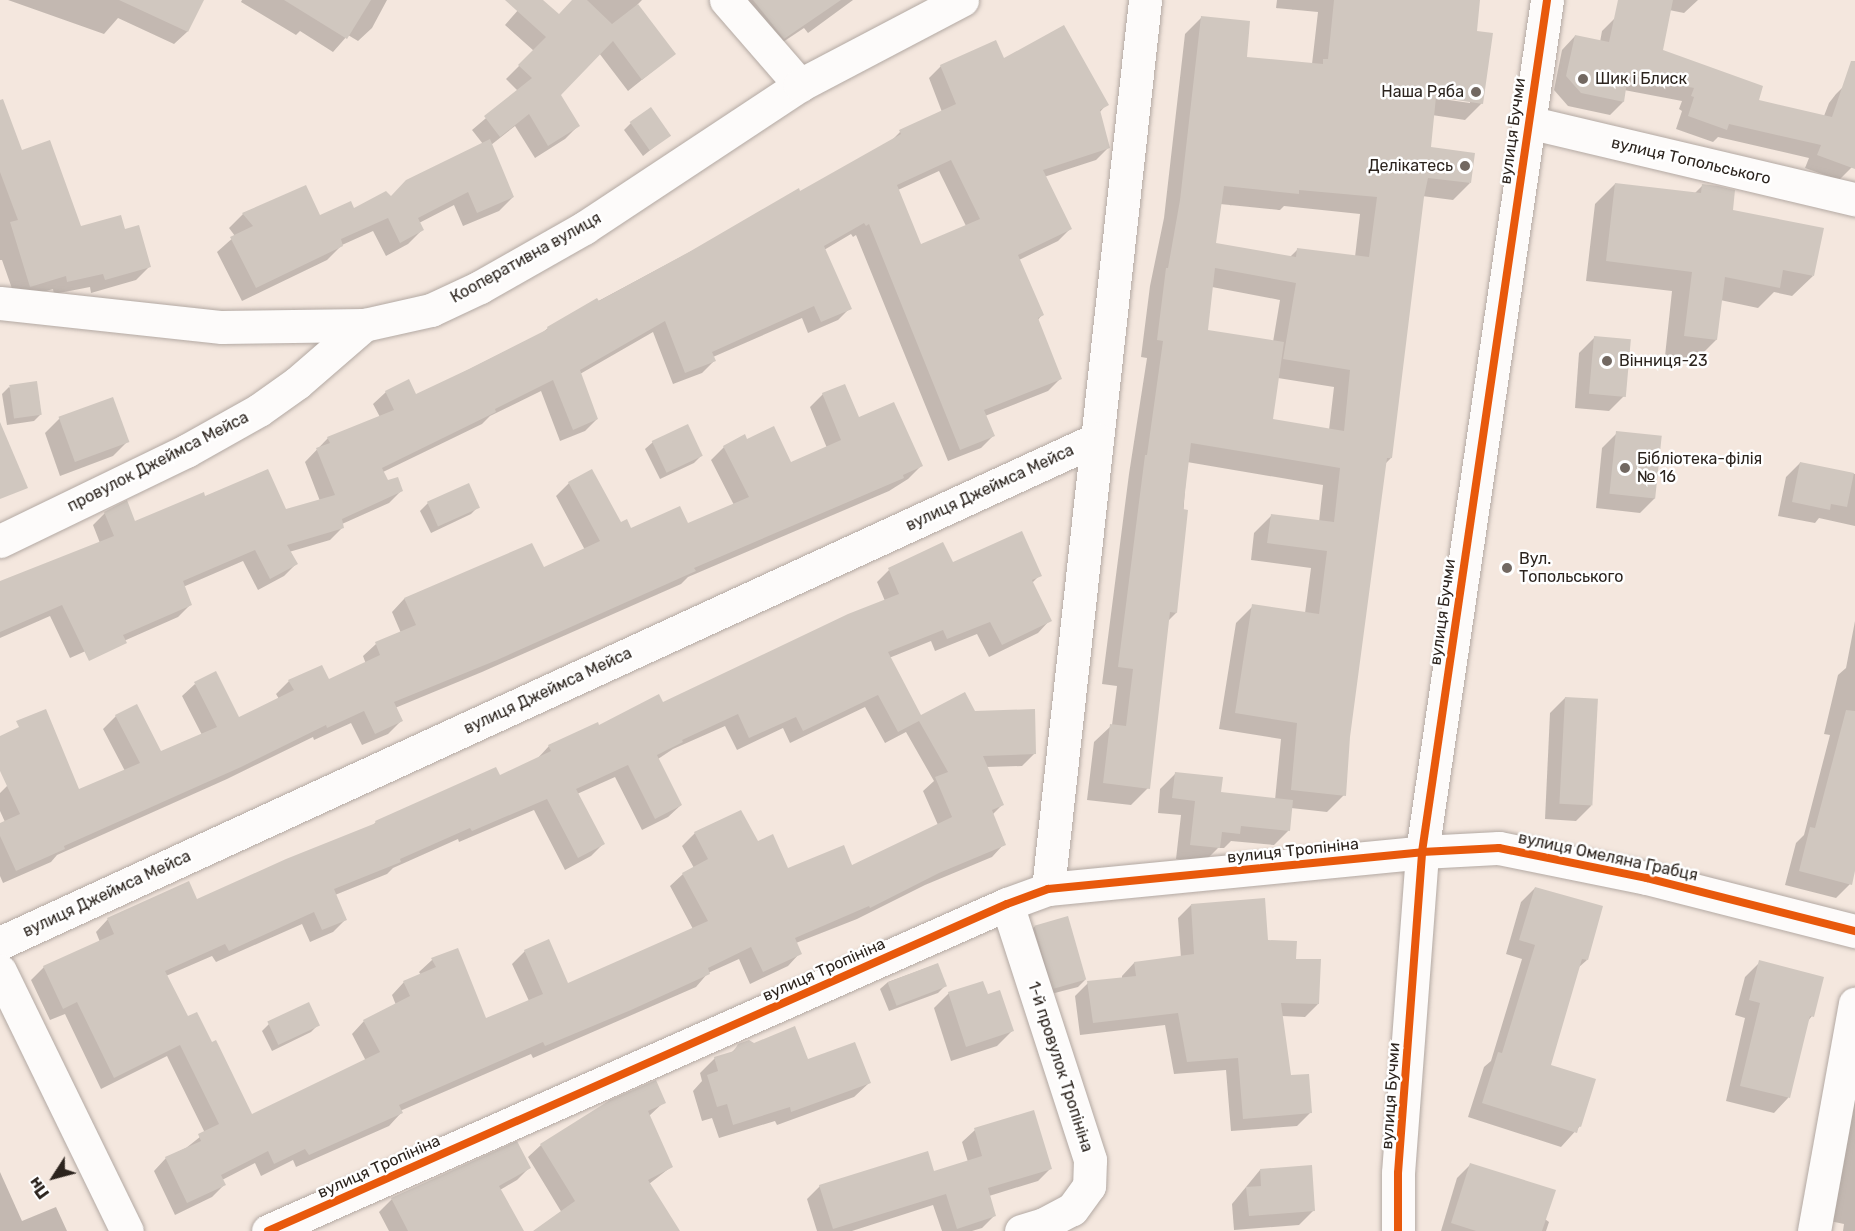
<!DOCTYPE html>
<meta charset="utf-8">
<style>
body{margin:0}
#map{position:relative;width:1855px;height:1231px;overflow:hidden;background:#f4e7de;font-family:Rubik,sans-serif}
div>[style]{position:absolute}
.shadow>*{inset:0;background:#0003}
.building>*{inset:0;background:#d0c7bf;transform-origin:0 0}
.roads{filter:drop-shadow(0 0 2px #b3a9a3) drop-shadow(0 0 2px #b3a9a3)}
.street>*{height:33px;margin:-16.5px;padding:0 16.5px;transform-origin:16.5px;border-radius:16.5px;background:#fdfbfa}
.secondary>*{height:33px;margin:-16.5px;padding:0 16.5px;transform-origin:16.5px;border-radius:16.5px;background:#fdfbfa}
.cycleway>*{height:8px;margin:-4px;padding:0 4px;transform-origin:4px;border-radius:4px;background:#e8590c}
.dots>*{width:16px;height:16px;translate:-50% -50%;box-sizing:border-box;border:3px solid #fff;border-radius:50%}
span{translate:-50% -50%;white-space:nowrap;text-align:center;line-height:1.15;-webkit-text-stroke:5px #fff;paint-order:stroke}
.poi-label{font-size:16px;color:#2c241e}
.left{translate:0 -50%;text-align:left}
.right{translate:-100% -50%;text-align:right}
.street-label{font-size:16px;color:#2c241e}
.north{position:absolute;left:24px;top:1147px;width:60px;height:60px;-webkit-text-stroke:4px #fff;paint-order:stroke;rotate:234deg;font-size:16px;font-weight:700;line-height:24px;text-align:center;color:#2c241e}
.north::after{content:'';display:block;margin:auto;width:21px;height:27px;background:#2c241e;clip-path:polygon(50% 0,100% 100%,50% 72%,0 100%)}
</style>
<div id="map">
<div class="shadow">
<i style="clip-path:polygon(8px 0,183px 0,199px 6px,187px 32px,174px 44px,118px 18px,104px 34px)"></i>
<i style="clip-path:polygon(242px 0,387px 0,372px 28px,358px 41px,348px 35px,333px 52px,300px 31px,296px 35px,241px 2px)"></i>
<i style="clip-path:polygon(527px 0,540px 0,558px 16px,574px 0,642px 0,637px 5px,674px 54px,628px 91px,599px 53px,559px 95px,578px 126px,565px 139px,535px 158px,515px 126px,491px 145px,513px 197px,499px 211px,463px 226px,454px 205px,419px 223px,422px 230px,408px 244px,386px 256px,373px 231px,342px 245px,327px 260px,242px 301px,217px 252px,235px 236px,229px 228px,243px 214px,319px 217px,353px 210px,391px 198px,483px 144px,472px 130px,518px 91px,506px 79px,534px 51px,505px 25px)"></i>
<i style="clip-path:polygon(729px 0,853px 0,808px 33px,804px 28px,771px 50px)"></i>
<i style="clip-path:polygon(evenodd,1277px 0,1479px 0,1476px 32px,1482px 103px,1465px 120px,1432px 115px,1429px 148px,1470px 183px,1453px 200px,1422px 196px,1391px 458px,1385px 464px,1349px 736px,1344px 795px,1327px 812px,1291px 808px,1289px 830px,1274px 845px,1231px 841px,1224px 848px,1218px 848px,1204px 862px,1176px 859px,1181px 815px,1158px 813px,1160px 789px,1175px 774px,1219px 794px,1275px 800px,1281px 739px,1219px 729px,1236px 623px,1253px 606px,1305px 613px,1311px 568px,1251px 560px,1254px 533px,1271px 516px,1319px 522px,1323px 485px,1187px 462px,1176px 613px,1168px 621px,1148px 788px,1131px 805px,1087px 800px,1094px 742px,1112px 725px,1117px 686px,1102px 684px,1129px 474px,1147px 358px,1141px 357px,1150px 286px,1164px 218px,1185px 34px,1202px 17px,1245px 58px,1312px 64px,1318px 12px,1276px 8px,1277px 0,1429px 94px,1470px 100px,1470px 103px,1428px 97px,1429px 94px,1277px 0,1220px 204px,1280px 210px,1284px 206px,1360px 214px,1355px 257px,1297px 250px,1289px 258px,1215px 245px,1220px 204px,1277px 0,1212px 287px,1280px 300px,1273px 342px,1206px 331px,1212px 287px,1277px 0,1278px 378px,1334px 387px,1329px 430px,1271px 420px,1278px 378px)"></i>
<i style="clip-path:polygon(1622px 0,1698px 0,1684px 13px,1669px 10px,1661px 51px,1757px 101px,1824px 116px,1829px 103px,1836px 94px,1849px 81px,1855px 83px,1855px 160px,1852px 167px,1839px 180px,1805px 168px,1809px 158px,1718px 137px,1713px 142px,1676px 129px,1682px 111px,1679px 109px,1682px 101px,1624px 90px,1623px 102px,1610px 115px,1568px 106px,1554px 90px,1562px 50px,1575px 36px,1600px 42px,1602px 31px,1615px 18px)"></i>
<i style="clip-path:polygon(evenodd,1004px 60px,1107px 104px,1099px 113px,1108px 148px,1096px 160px,1044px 177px,1070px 229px,1058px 241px,1019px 260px,1042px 315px,1037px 321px,1060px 379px,1048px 391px,985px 416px,993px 436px,981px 448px,948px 461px,856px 235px,853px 237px,851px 234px,824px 250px,850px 308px,838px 320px,808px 333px,802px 318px,713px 357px,714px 361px,702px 373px,673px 384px,653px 332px,580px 374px,597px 419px,585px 431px,560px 441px,541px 391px,490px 416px,482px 424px,383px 472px,387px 481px,401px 491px,389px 503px,342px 524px,343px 527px,330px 540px,289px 552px,296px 564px,284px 576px,258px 590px,243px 561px,183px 587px,190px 605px,178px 617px,99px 652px,97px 646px,70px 658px,50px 616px,0 638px,0 583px,100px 543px,93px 525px,105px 513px,135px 523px,205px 498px,285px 511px,320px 501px,305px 462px,328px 438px,380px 417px,373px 404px,386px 392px,416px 396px,542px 333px,548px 328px,800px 193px,890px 142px,900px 132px,942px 112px,929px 78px,941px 66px,1004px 60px,939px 171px,966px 226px,920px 246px,898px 190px,939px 171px)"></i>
<i style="clip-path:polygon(631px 123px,669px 135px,643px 156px,624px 130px)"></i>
<i style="clip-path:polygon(0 139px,21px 152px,80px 228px,124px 231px,149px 267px,136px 280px,91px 293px,90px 287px,54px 294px,53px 289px,16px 300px,2px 260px,0 260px)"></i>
<i style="clip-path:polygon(1615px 184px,1694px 194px,1702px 186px,1813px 276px,1792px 296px,1774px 292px,1758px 308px,1720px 300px,1716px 340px,1696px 360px,1665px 356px,1672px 291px,1586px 281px,1595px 204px)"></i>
<i style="clip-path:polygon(1594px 338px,1624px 396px,1609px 411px,1575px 408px,1579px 353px)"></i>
<i style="clip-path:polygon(9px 387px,41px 414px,34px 421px,7px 425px,2px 394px)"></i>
<i style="clip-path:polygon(823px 394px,921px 466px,908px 479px,889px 491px,688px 577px,681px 584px,482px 672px,395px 708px,401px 721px,388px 734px,362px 745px,351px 723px,314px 740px,313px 737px,227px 779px,57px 855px,51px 862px,3px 883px,0 876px,0 824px,5px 822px,0 811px,0 793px,7px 786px,78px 791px,125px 771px,103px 729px,116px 716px,161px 753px,202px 735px,182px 696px,195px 684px,238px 719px,279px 699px,276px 694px,289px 681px,328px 681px,366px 664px,363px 656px,376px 644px,401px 633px,392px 612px,404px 599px,531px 545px,543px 569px,585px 550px,556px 496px,569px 483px,592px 471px,620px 524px,631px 530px,687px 525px,734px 505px,711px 460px,724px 447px,746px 441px,791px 464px,827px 448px,810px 407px)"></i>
<i style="clip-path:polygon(60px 418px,128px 441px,113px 456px,60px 476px,45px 433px)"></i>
<i style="clip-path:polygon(1617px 433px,1655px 498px,1640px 513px,1596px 508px,1602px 448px)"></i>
<i style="clip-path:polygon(653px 442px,701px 456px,694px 463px,660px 479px,645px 449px)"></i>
<i style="clip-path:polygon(1800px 463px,1855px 474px,1855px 526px,1819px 518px,1815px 523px,1778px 516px,1786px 477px)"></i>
<i style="clip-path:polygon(468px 485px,478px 507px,471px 514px,431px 533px,420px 511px,428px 503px)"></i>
<i style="clip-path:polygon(evenodd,952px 564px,1040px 575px,1032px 583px,1050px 620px,1038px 633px,989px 657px,977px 634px,935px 651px,931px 641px,889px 658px,921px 717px,974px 713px,1035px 753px,1022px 766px,986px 767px,1002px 805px,992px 815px,1004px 844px,992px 857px,925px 885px,857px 919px,796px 943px,800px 953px,788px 966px,750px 984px,739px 959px,708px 973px,696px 987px,533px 1058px,531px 1054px,400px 1111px,401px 1113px,389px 1126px,296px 1167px,293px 1160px,261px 1176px,255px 1163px,222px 1180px,224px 1185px,212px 1197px,175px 1215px,154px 1171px,166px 1158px,186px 1148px,205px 1133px,167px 1056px,101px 1089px,65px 1014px,50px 1020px,31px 980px,44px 967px,100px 942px,96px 932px,108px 919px,197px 901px,371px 827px,376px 822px,496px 769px,499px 777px,536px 760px,549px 746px,662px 704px,885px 601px,877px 582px,889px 570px,952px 564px,865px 707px,885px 743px,906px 732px,934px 781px,923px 791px,938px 825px,852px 867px,788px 870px,757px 843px,695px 833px,682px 846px,694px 868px,683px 874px,670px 886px,693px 929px,567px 985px,525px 951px,512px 964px,529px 1001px,485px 1020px,457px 950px,432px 960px,419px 972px,421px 975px,404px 982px,392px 995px,396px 1005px,364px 1021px,352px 1034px,366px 1061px,252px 1116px,187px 1018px,166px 976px,212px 956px,216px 962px,302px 924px,310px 942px,333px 932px,346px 919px,335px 895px,387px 874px,393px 868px,458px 839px,459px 842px,534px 810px,565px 870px,591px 856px,603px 844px,577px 794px,615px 777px,642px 830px,668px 817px,681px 805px,658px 759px,673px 749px,725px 726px,737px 750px,783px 728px,790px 743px,865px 707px)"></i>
<i style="clip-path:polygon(1855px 621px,1855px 865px,1850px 884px,1836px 898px,1785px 885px,1796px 843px,1804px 835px,1830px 735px,1824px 734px,1838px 675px,1846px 668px)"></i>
<i style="clip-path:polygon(1565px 698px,1591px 806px,1576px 821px,1545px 819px,1550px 713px)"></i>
<i style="clip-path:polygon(1535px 888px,1587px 960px,1578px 968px,1549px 1065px,1580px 1126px,1561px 1147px,1468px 1117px,1484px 1067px,1491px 1061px,1522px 959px,1506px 954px,1521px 902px)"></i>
<i style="clip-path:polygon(1191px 905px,1266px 941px,1294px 960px,1318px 1004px,1305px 1017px,1281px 1016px,1290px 1077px,1310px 1113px,1297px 1126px,1231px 1131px,1226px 1070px,1174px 1074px,1165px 1025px,1080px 1035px,1075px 996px,1088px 983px,1122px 979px,1122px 976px,1134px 963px,1181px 958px,1178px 918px)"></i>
<i style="clip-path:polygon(1067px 917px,1085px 980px,1078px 987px,1047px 995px,1027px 934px,1034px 927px)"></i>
<i style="clip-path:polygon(1760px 962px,1812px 1016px,1807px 1022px,1788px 1098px,1774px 1113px,1726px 1101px,1745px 1018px,1735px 1015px,1745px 977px)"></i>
<i style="clip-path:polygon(937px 964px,945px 986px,938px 993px,889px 1011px,880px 989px,888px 982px)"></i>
<i style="clip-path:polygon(949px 993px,987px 996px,1012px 1031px,997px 1046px,951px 1061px,934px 1008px)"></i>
<i style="clip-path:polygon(269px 1024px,318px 1025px,311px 1032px,272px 1051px,262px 1031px)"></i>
<i style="clip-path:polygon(739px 1045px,807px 1061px,869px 1083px,854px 1097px,777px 1125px,775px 1121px,719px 1138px,712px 1118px,702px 1121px,693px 1091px,702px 1081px,700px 1073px,715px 1058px,730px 1054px)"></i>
<i style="clip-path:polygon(1855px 1094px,1855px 1231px,1843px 1231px,1844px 1224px,1825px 1220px)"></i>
<i style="clip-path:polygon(664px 1102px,649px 1116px,671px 1167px,649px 1184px,630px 1231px,536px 1231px,562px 1213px,528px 1157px,541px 1145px)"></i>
<i style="clip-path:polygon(975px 1130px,1050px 1169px,1038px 1181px,989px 1196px,995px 1215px,982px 1228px,972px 1231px,942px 1231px,933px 1205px,852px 1231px,817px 1231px,807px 1199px,820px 1186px,933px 1173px,968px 1162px,962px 1142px)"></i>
<i style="clip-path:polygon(1470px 1165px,1549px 1222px,1546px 1231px,1441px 1231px,1457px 1178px)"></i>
<i style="clip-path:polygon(530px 1167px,517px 1180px,500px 1190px,523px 1231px,389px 1231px,379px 1212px,392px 1199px)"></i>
<i style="clip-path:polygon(1260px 1170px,1314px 1210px,1299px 1225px,1234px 1230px,1232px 1204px)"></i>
<i style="clip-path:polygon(0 1172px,22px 1221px,56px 1207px,67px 1231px,0 1231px)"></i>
</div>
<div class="building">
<i style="clip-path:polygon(119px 0,204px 0,188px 32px)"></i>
<i style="clip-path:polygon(284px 0,371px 0,347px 39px)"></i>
<i style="clip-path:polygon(505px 0,543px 0,559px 14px,572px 0,587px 0,612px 24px,638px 4px,676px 54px,642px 80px,613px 41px,561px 95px,580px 126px,548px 146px,529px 114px,500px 137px,484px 116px,532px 78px,518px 65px,546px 37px)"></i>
<i style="clip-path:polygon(753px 0,841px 0,784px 39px)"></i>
<i style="clip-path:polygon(evenodd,1334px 0,1480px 0,1477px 31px,1493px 33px,1483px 104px,1436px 97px,1431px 147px,1475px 153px,1471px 183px,1428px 178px,1424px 197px,1392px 458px,1387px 458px,1350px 737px,1346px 796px,1291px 790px,1297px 723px,1235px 713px,1252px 604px,1319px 614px,1327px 551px,1267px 543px,1271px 514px,1334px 522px,1340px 468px,1191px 443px,1183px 509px,1188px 510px,1177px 613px,1170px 612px,1150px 789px,1103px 783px,1110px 724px,1126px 726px,1133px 669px,1118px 667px,1145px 455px,1147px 455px,1163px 341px,1157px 340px,1166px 268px,1168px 268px,1180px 200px,1201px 16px,1250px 21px,1247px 57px,1323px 64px,1323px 59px,1328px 59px,1334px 0,1224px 186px,1299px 194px,1299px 190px,1377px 197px,1369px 257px,1297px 248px,1296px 257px,1216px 243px,1224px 186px,1334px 0,1215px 268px,1296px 283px,1283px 359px,1350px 370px,1344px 431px,1273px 419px,1284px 342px,1208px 330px,1215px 268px)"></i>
<i style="clip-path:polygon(1618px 0,1673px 0,1663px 50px,1763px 86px,1759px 100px,1832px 117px,1851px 61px,1855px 61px,1855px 169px,1817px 155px,1821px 145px,1729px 124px,1727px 130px,1688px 116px,1694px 97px,1691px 96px,1694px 88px,1628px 75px,1624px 102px,1581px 93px,1566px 76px,1575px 35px,1609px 42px)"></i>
<i style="clip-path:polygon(evenodd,1064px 25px,1109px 105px,1100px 110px,1110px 148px,1043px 170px,1072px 229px,1018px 255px,1044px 315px,1038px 318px,1062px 379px,984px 410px,995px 436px,960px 450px,869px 224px,866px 226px,864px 223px,824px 246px,852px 309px,821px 322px,814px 306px,712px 352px,716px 361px,685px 373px,665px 321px,580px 370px,598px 419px,573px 430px,553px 380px,495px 409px,496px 412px,382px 468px,388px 480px,398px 477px,403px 491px,342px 519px,344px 528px,287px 545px,298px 564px,270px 579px,255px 550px,183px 581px,192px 605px,123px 635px,127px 643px,89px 661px,62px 605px,0 632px,0 581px,114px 536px,104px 512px,127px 500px,135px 521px,204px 492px,205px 496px,268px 469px,286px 509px,335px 495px,316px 448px,330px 443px,327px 437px,394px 410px,385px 391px,409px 379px,416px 394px,469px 369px,548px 329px,547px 327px,597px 298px,599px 301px,689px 252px,799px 188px,800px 191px,901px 134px,899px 130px,956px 104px,940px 65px,996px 40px,1004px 58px,1064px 25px,951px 160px,980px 219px,921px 244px,897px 185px,951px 160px)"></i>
<i style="clip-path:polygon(3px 99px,22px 150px,50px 140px,81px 226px,121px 215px,125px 229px,139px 225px,151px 267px,105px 280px,103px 274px,67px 282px,66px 276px,30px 287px,10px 222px,18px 220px,0 172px,0 100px)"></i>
<i style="left:651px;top:107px;width:35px;height:26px;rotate:55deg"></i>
<i style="clip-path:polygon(490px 139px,514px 197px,477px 213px,468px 192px,418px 218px,424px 230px,400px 243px,388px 218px,341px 239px,343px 246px,256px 288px,230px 237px,253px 226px,242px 213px,306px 185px,320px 215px,351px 201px,354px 208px,386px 191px,391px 196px,406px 180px)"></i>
<i style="clip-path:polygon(1615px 183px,1701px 193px,1702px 184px,1718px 186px,1735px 190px,1733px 210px,1824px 228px,1814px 276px,1783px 270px,1780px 288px,1725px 277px,1717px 340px,1684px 336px,1692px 272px,1606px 261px)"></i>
<i style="left:1594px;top:336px;width:37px;height:58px;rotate:5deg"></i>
<i style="left:37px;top:381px;width:34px;height:28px;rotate:82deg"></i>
<i style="clip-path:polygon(845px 384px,859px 417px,894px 402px,923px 466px,903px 475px,904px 478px,694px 568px,696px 571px,497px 660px,394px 702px,403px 721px,375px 734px,364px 711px,327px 728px,326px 725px,241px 767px,64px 846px,65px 849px,16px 871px,0 836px,0 823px,20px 814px,0 771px,0 736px,19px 727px,16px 721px,46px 709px,79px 789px,140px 763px,115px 715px,137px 704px,161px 751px,217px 727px,194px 682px,216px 671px,239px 717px,294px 690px,288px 680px,322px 665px,329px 679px,380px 655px,375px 642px,416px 625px,404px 598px,532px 543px,544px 567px,600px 541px,568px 482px,592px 469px,621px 522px,627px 519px,631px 528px,680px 506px,688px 523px,749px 497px,723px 446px,745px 434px,747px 439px,774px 426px,791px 462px,841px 440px,822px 393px)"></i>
<i style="left:113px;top:397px;width:48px;height:58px;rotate:70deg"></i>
<i style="clip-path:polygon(0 422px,28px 488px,0 499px)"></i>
<i style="left:688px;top:424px;width:35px;height:40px;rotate:65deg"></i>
<i style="left:1616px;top:431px;width:46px;height:63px;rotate:6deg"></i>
<i style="clip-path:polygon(1800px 462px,1854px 473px,1847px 507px,1831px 504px,1830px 510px,1792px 502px)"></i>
<i style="left:469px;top:483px;width:27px;height:46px;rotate:66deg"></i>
<i style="clip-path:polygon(evenodd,1022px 531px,1042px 576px,1032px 580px,1052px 621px,1002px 645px,990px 622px,947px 639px,943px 630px,888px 652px,921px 715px,965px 692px,975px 711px,1035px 709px,1036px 754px,983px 756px,1004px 805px,992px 810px,1006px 845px,939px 873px,870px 908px,869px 906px,795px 938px,802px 954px,763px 972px,751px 947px,708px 968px,710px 974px,631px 1010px,545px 1046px,543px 1042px,399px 1105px,403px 1113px,309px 1155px,305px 1149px,274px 1164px,268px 1151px,221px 1175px,226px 1185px,187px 1203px,165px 1157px,201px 1141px,198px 1134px,219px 1124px,180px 1045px,114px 1078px,77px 1002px,63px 1009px,43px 966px,114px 934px,107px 918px,189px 881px,197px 899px,286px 859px,376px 823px,375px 821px,496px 767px,500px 775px,551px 751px,548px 745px,598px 722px,599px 725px,659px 694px,663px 702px,848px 614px,899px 594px,888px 568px,943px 542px,953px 562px,1022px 531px,878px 695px,898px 732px,919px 721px,948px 772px,935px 777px,952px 817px,852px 865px,844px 845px,788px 868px,773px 834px,758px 841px,741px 810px,694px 832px,708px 859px,682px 873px,708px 921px,568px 983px,549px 939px,524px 950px,543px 994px,486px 1018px,458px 948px,431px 958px,436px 967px,403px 981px,410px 996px,363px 1020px,380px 1052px,252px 1114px,216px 1040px,212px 1042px,197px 1012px,188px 1016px,165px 971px,225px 944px,229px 951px,314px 912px,322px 930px,347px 920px,334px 889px,401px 862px,400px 859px,470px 828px,472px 831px,547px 799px,578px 858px,605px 844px,576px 789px,628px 765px,655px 819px,682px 805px,657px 755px,683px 742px,682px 740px,738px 714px,749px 738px,796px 717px,803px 731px,878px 695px)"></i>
<i style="left:1565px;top:697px;width:33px;height:107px;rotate:3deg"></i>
<i style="clip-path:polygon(1846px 710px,1855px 711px,1855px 871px,1852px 885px,1799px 871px,1810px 827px,1815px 828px)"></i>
<i style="clip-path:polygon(1175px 772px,1223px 777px,1221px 792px,1293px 800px,1290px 831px,1241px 826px,1240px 834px,1222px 832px,1220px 848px,1190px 845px,1195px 801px,1172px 798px)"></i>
<i style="clip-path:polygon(1535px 887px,1603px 906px,1588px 960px,1582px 959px,1551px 1065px,1596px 1079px,1581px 1127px,1579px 1126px,1577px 1133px,1482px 1103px,1498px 1052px,1502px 1053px,1535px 945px,1519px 940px)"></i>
<i style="clip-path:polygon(1265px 898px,1268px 940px,1297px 941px,1296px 959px,1321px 959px,1319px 1004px,1281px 1003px,1291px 1075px,1309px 1074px,1312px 1113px,1243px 1119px,1238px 1058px,1187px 1062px,1178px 1013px,1093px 1023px,1087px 981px,1136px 976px,1134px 962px,1194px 954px,1191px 904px)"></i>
<i style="left:1068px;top:916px;width:66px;height:35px;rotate:74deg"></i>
<i style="clip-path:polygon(1759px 960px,1824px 977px,1814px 1017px,1810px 1016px,1790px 1098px,1740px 1086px,1760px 1003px,1749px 1000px)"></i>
<i style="left:938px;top:963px;width:25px;height:54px;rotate:69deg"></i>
<i style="clip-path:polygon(983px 981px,988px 994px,1000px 990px,1014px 1031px,966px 1047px,948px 992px)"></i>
<i style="left:309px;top:1002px;width:26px;height:46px;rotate:65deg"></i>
<i style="clip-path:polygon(795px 1026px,808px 1059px,855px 1042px,871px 1083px,791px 1112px,790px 1107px,733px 1125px,727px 1104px,717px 1107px,707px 1075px,718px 1071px,714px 1057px,734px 1051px,738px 1044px,749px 1040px,754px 1043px)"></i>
<i style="clip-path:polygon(656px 1080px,666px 1103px,648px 1111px,673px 1167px,648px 1180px,680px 1231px,533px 1231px,575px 1201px,540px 1144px,610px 1100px)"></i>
<i style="clip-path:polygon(1034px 1110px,1052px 1169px,988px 1188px,996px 1216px,957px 1229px,946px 1194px,833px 1229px,819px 1185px,928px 1151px,934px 1171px,982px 1156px,974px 1128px)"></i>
<i style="clip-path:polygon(517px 1141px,531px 1168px,499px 1186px,524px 1231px,408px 1231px,391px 1198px)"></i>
<i style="clip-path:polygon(1470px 1163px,1556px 1190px,1542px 1231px,1476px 1231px,1451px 1223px)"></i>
<i style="clip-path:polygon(1312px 1165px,1315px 1211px,1249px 1216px,1246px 1187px,1261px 1186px,1260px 1169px)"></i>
</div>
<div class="roads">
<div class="street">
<i style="left:726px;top:0;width:113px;rotate:49deg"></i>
<i style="left:1528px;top:122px;width:336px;rotate:13.3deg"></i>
<i style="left:0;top:303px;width:223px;rotate:6.2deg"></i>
<i style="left:222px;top:327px;width:142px;rotate:-0.8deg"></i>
<i style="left:364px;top:325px;width:69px;rotate:-12.6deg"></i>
<i style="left:431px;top:310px;width:54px;rotate:-25.1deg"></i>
<i style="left:480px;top:287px;width:120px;rotate:-29.6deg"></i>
<i style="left:584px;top:228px;width:259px;rotate:-33.5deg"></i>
<i style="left:800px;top:85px;width:183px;rotate:-27.7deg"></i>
<i style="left:0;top:541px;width:207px;rotate:-25.8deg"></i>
<i style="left:186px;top:451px;width:84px;rotate:-29.3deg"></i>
<i style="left:259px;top:410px;width:47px;rotate:-35.4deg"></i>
<i style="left:297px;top:383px;width:89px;rotate:-40.9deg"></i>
<i style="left:1048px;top:889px;width:894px;rotate:-83.77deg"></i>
<i style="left:1007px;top:904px;width:269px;rotate:72deg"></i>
<i style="left:1090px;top:1160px;width:26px;rotate:92deg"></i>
<i style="left:1089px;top:1186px;width:29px;rotate:126deg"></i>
<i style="left:1072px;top:1209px;width:32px;rotate:152deg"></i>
<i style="left:1044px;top:1224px;width:24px;rotate:163deg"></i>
<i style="left:0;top:943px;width:1207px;rotate:-24.68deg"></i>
<i style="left:0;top:971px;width:289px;rotate:64deg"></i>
<i style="left:268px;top:1231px;width:808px;rotate:-23.87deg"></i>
<i style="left:1007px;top:904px;width:44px;rotate:-20.1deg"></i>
<i style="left:1048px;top:889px;width:376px;rotate:-5.6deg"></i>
<i style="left:1422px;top:852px;width:77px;rotate:-3deg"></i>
<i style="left:1499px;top:848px;width:151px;rotate:11.5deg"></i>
<i style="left:1647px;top:878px;width:215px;rotate:14.3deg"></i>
<i style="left:1814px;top:1231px;width:231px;rotate:-79.8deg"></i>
</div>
<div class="secondary">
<i style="left:1398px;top:1231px;width:58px;rotate:-90deg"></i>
<i style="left:1398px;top:1173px;width:322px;rotate:-85.7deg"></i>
<i style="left:1422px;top:852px;width:861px;rotate:-81.65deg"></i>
</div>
</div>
<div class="cycleway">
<i style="left:268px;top:1231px;width:808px;rotate:-23.87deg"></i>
<i style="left:1007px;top:904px;width:44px;rotate:-20.1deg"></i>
<i style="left:1048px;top:889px;width:376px;rotate:-5.6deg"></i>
<i style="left:1422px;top:852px;width:77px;rotate:-3deg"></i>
<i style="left:1499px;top:848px;width:151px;rotate:11.5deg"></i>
<i style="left:1647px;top:878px;width:215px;rotate:14.3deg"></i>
<i style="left:1398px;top:1231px;width:58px;rotate:-90deg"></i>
<i style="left:1398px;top:1173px;width:322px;rotate:-85.7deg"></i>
<i style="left:1422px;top:852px;width:861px;rotate:-81.65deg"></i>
</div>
<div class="dots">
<i style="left:1583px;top:79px;background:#726861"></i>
<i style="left:1476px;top:92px;background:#726861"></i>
<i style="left:1465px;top:166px;background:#726861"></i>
<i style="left:1607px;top:361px;background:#726861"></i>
<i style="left:1625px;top:468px;background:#726861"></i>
<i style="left:1507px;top:568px;background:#726861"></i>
</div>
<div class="poi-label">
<span class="left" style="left:1595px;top:79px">Шик і Блиск</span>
<span class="right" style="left:1464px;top:92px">Наша Ряба</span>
<span class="right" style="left:1453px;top:166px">Делікатесь</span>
<span class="left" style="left:1619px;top:361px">Вінниця-23</span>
<span class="left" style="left:1637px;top:468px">Бібліотека-філія<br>№ 16</span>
<span class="left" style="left:1519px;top:568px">Вул.<br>Топольського</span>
</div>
<div class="street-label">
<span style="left:1513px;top:131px;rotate:-82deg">вулиця Бучми</span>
<span style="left:1691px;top:161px;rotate:13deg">вулиця Топольського</span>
<span style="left:526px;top:258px;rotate:-29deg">Кооперативна вулиця</span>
<span style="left:158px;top:462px;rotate:-27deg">провулок Джеймса Мейса</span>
<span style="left:990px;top:488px;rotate:-25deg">вулиця Джеймса Мейса</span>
<span style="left:1443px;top:612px;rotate:-82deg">вулиця Бучми</span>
<span style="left:548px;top:691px;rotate:-25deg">вулиця Джеймса Мейса</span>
<span style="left:1293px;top:851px;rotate:-6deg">вулиця Тропініна</span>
<span style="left:1608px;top:857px;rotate:12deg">вулиця Омеляна Грабця</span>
<span style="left:107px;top:894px;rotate:-25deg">вулиця Джеймса Мейса</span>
<span style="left:824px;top:970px;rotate:-24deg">вулиця Тропініна</span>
<span style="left:1060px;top:1067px;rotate:72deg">1-й провулок Тропініна</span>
<span style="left:1391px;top:1096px;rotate:-86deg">вулиця Бучми</span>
<span style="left:379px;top:1167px;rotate:-24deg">вулиця Тропініна</span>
</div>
<div class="north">Пн</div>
</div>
